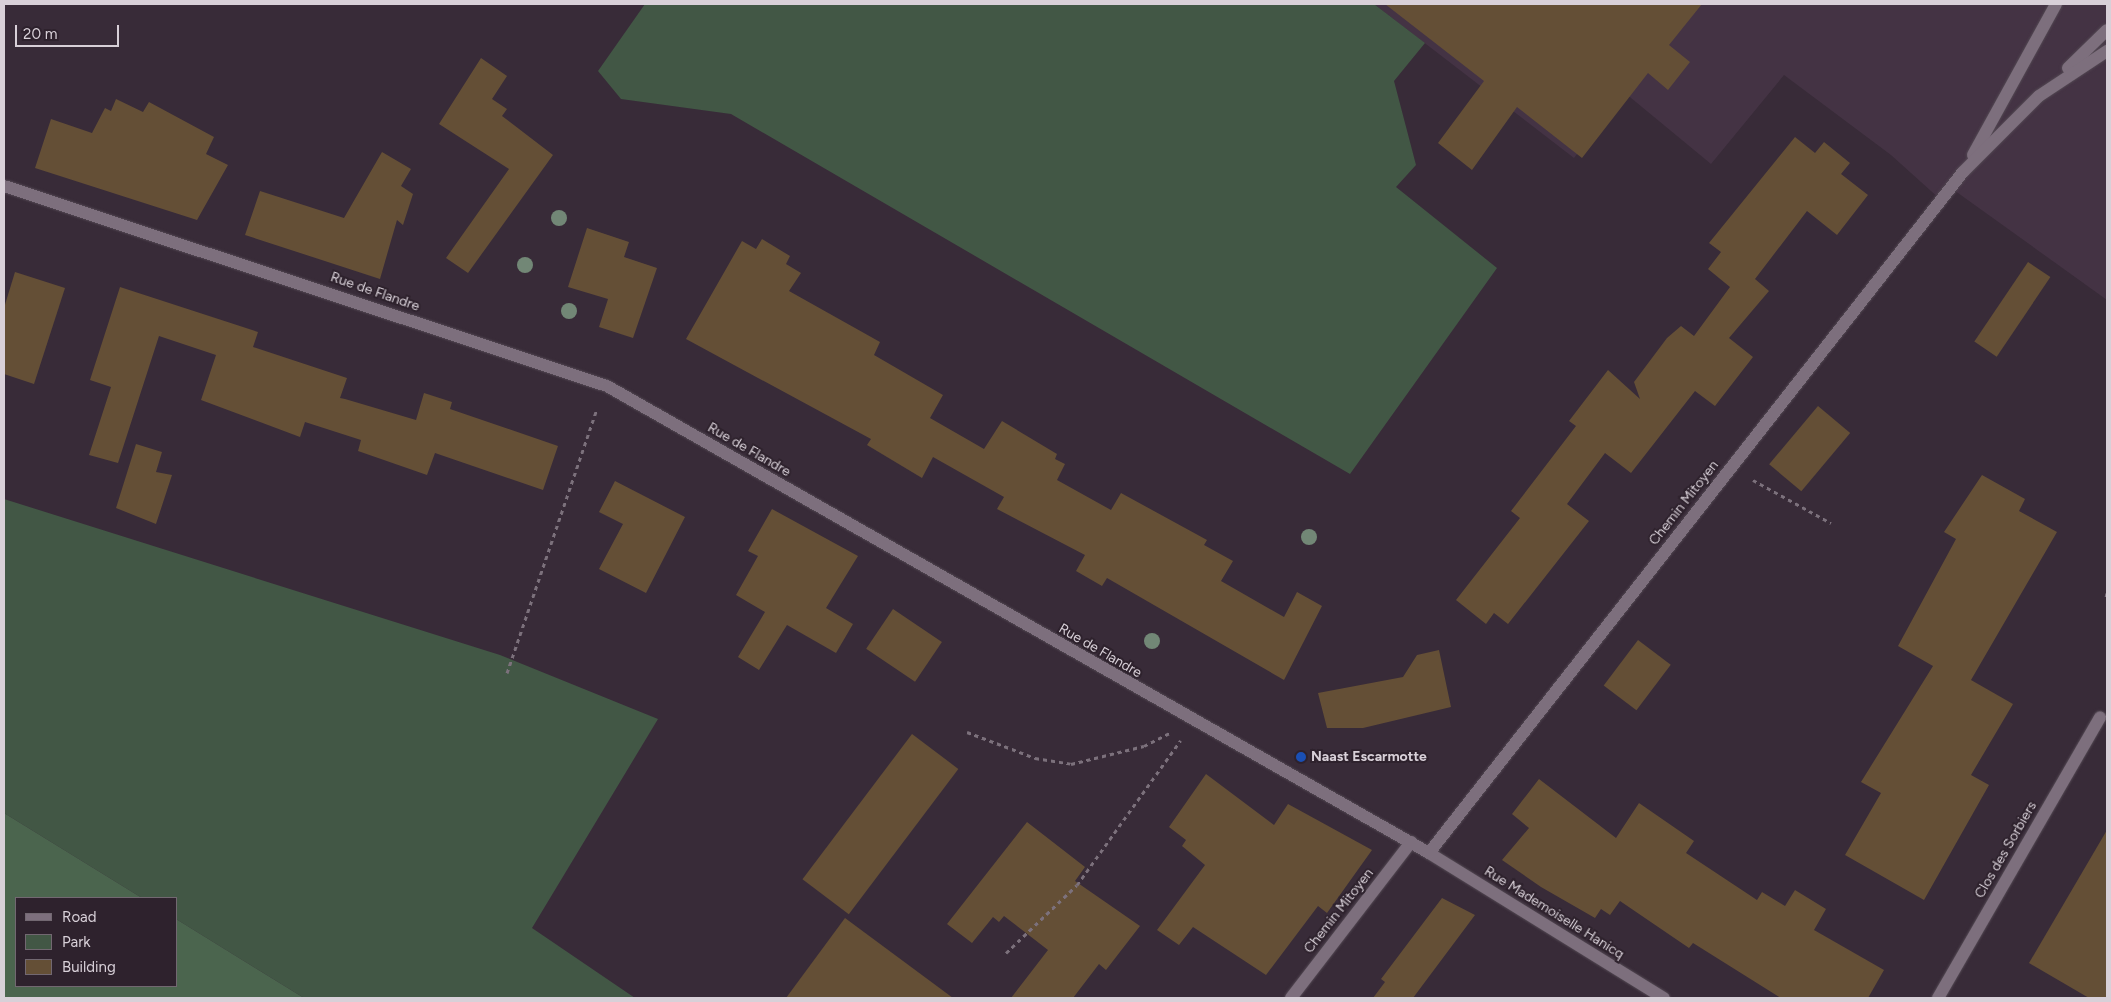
<!DOCTYPE html>
<style>
body{margin:0}
#map{position:relative;width:2111px;height:1002px;overflow:hidden;background:#382b38;font-family:Figtree,sans-serif}
div>[style]{position:absolute}
.built>*{inset:0;background:#434}
.green>*{inset:0;background:#425745}
.forest>*{inset:0;background:#4b654e}
.building>*{inset:0;background:#644f36;transform-origin:0 0}
.path>*{height:3px;margin-top:-1.5px;transform-origin:0;background:repeating-linear-gradient(90deg,#7c717c 0 4px,transparent 0 8px)}
.roads{filter:drop-shadow(0 0 1px #534953) drop-shadow(0 0 1px #534953)}
.street>*{height:12px;margin:-6px;padding:0 6px;transform-origin:6px;border-radius:6px;background:#7d6f7d}
.secondary>*{height:12px;margin:-6px;padding:0 6px;transform-origin:6px;border-radius:6px;background:#7d6f7d}
.trees>*{width:16px;height:16px;margin:-8px;border-radius:50%;background:#728776}
.dots>*{width:14px;height:14px;translate:-50% -50%;box-sizing:border-box;border:2px solid #2e222d;border-radius:50%}
span{translate:-50% -50%;white-space:nowrap;text-align:center;line-height:1.15;-webkit-text-stroke:4px #2e222d;paint-order:stroke}
.street-label{font-size:14px;color:#d8d0d8}
.poi-label{font-size:14px;color:#d8d0d8;font-weight:700}
.left{translate:0 -50%;text-align:left}
.frame{position:absolute;inset:0;border:5px solid #d8d0d8;pointer-events:none}
.legend{position:absolute;left:15px;top:897px;width:162px;height:90px;box-sizing:border-box;background:#2e222d;border:1px solid #726871;margin:0;padding:6px 9px;list-style:none;font-size:15px;color:#d8d0d8}
.legend li{display:flex;align-items:center;gap:10px;height:25px}
.legend b{width:25px;border:1px solid #726871}
.scale{position:absolute;left:15px;top:25px;width:104px;height:22px;box-sizing:border-box;border:2px solid #d8d0d8;border-top:0;padding-left:6px;font-size:15px;line-height:18px;white-space:nowrap;color:#d8d0d8;-webkit-text-stroke:4px #2e222d;paint-order:stroke}
</style>
<div id="map">
<div class="built">
<i style="clip-path:polygon(1374px 4px,2107px 4px,2107px 300px,1951px 188px,1941px 200px,1891px 155px,1784px 75px,1711px 164px,1625px 93px,1574px 158px)"></i>
</div>
<div class="green">
<i style="clip-path:polygon(645px 4px,1374px 4px,1425px 43px,1394px 81px,1416px 165px,1396px 187px,1497px 268px,1350px 474px,731px 114px,621px 99px,598px 71px)"></i>
<i style="clip-path:polygon(4px 499px,500px 655px,658px 719px,532px 928px,635px 998px,304px 998px,176px 919px,176px 898px,142px 898px,4px 813px)"></i>
</div>
<div class="forest">
<i style="clip-path:polygon(4px 813px,142px 898px,16px 898px,16px 986px,176px 986px,176px 919px,304px 998px,4px 998px)"></i>
</div>
<div class="building">
<i style="clip-path:polygon(1385px 4px,1702px 4px,1669px 45px,1690px 62px,1668px 90px,1648px 73px,1582px 158px,1517px 107px,1472px 170px,1438px 143px,1484px 81px)"></i>
<i style="clip-path:polygon(481px 58px,507px 76px,492px 99px,507px 109px,502px 116px,553px 155px,468px 273px,446px 258px,509px 169px,439px 124px)"></i>
<i style="clip-path:polygon(116px 99px,143px 112px,149px 102px,214px 137px,206px 154px,228px 165px,197px 220px,35px 168px,51px 119px,92px 133px,105px 108px,111px 111px)"></i>
<i style="clip-path:polygon(1795px 137px,1815px 153px,1824px 142px,1850px 163px,1841px 174px,1868px 195px,1837px 235px,1807px 211px,1755px 279px,1769px 291px,1729px 338px,1753px 357px,1715px 406px,1695px 391px,1631px 473px,1605px 453px,1567px 504px,1589px 521px,1508px 624px,1494px 613px,1486px 624px,1456px 600px,1520px 518px,1511px 511px,1576px 426px,1569px 421px,1608px 370px,1640px 399px,1634px 382px,1667px 338px,1681px 326px,1694px 336px,1730px 287px,1708px 269px,1721px 252px,1709px 243px)"></i>
<i style="clip-path:polygon(382px 152px,411px 169px,401px 186px,413px 194px,403px 225px,397px 220px,380px 279px,245px 235px,260px 191px,344px 218px)"></i>
<i style="clip-path:polygon(587px 228px,629px 242px,624px 257px,657px 268px,633px 338px,599px 327px,608px 299px,568px 287px)"></i>
<i style="clip-path:polygon(762px 239px,790px 256px,786px 264px,801px 273px,789px 291px,880px 342px,874px 355px,943px 395px,930px 418px,984px 449px,1002px 421px,1057px 454px,1055px 459px,1065px 464px,1057px 480px,1111px 510px,1121px 493px,1207px 540px,1204px 545px,1233px 561px,1221px 581px,1284px 617px,1297px 592px,1322px 606px,1284px 680px,1107px 578px,1102px 586px,1076px 571px,1085px 555px,997px 509px,1004px 497px,933px 457px,922px 478px,867px 445px,871px 439px,686px 339px,742px 241px,756px 249px)"></i>
<i style="left:2028px;top:262px;width:27px;height:96px;rotate:34deg"></i>
<i style="clip-path:polygon(15px 272px,65px 288px,34px 384px,4px 374px,4px 308px)"></i>
<i style="clip-path:polygon(120px 287px,258px 332px,253px 347px,347px 378px,340px 398px,345px 399px,416px 420px,424px 393px,452px 402px,450px 409px,558px 446px,543px 490px,435px 453px,427px 475px,358px 451px,361px 440px,305px 422px,300px 437px,201px 400px,216px 355px,159px 336px,118px 463px,89px 455px,111px 387px,90px 380px)"></i>
<i style="left:1818px;top:406px;width:42px;height:76px;rotate:40deg"></i>
<i style="clip-path:polygon(136px 444px,162px 452px,156px 472px,172px 475px,156px 524px,116px 508px)"></i>
<i style="clip-path:polygon(1982px 475px,2025px 499px,2019px 511px,2057px 532px,1971px 680px,2013px 704px,1971px 775px,1989px 785px,1924px 900px,1845px 855px,1881px 793px,1861px 782px,1933px 666px,1898px 646px,1956px 539px,1944px 532px)"></i>
<i style="clip-path:polygon(615px 481px,685px 517px,646px 593px,599px 569px,623px 524px,599px 512px)"></i>
<i style="clip-path:polygon(772px 509px,858px 556px,826px 608px,853px 624px,836px 653px,787px 625px,759px 670px,738px 657px,765px 612px,736px 595px,758px 556px,748px 551px)"></i>
<i style="left:893px;top:609px;width:59px;height:48px;rotate:34deg"></i>
<i style="left:1638px;top:640px;width:41px;height:57px;rotate:37deg"></i>
<i style="clip-path:polygon(1439px 650px,1451px 707px,1363px 728px,1327px 728px,1318px 693px,1403px 677px,1417px 655px)"></i>
<i style="left:912px;top:734px;width:58px;height:182px;rotate:37deg"></i>
<i style="clip-path:polygon(1206px 774px,1274px 825px,1288px 804px,1372px 850px,1327px 913px,1318px 906px,1266px 975px,1193px 927px,1179px 945px,1157px 930px,1205px 865px,1182px 846px,1186px 840px,1169px 827px)"></i>
<i style="clip-path:polygon(1539px 779px,1616px 838px,1639px 803px,1694px 841px,1686px 853px,1757px 900px,1762px 892px,1785px 906px,1795px 890px,1826px 909px,1814px 930px,1884px 970px,1868px 998px,1781px 998px,1693px 943px,1689px 948px,1620px 901px,1610px 915px,1601px 909px,1595px 918px,1541px 887px,1502px 860px,1529px 828px,1512px 814px)"></i>
<i style="clip-path:polygon(1027px 822px,1085px 867px,1075px 881px,1140px 926px,1106px 970px,1099px 964px,1073px 998px,1011px 998px,1048px 950px,1004px 916px,999px 922px,993px 917px,972px 943px,947px 924px)"></i>
<i style="clip-path:polygon(2107px 830px,2107px 998px,2089px 998px,2029px 963px)"></i>
<i style="clip-path:polygon(1442px 898px,1475px 915px,1413px 998px,1373px 998px,1385px 982px,1381px 979px)"></i>
<i style="clip-path:polygon(845px 918px,953px 998px,786px 998px)"></i>
</div>
<div class="path">
<i style="left:1753px;top:480px;width:89px;rotate:28.9deg"></i>
<i style="left:2106px;top:597px;width:4px;rotate:-76deg"></i>
<i style="left:507px;top:673px;width:279px;rotate:-71.2deg"></i>
<i style="left:967px;top:732px;width:73px;rotate:20.9deg"></i>
<i style="left:1035px;top:758px;width:36px;rotate:9deg"></i>
<i style="left:1071px;top:764px;width:75px;rotate:-13.9deg"></i>
<i style="left:1144px;top:746px;width:29px;rotate:-27deg"></i>
<i style="left:1006px;top:953px;width:98px;rotate:-43.8deg"></i>
<i style="left:1077px;top:885px;width:178px;rotate:-54.4deg"></i>
</div>
<div class="roads">
<div class="street">
<i style="left:1429px;top:853px;width:276px;rotate:31.7deg"></i>
<i style="left:1291px;top:998px;width:197px;rotate:-52.4deg"></i>
<i style="left:1938px;top:998px;width:324px;rotate:-60deg"></i>
</div>
<div class="secondary">
<i style="left:2068px;top:68px;width:54px;rotate:-44.3deg"></i>
<i style="left:1973px;top:155px;width:172px;rotate:-61.2deg"></i>
<i style="left:4px;top:186px;width:635px;rotate:18.35deg"></i>
<i style="left:607px;top:386px;width:945px;rotate:29.6deg"></i>
<i style="left:1429px;top:853px;width:865px;rotate:-51.9deg"></i>
<i style="left:1963px;top:172px;width:107px;rotate:-45deg"></i>
<i style="left:2039px;top:96px;width:82px;rotate:-33.5deg"></i>
</div>
</div>
<div class="trees">
<i style="left:559px;top:218px"></i>
<i style="left:525px;top:265px"></i>
<i style="left:569px;top:311px"></i>
<i style="left:1309px;top:537px"></i>
<i style="left:1152px;top:641px"></i>
</div>
<div class="dots">
<i style="left:1301px;top:757px;background:#1a4fb4"></i>
</div>
<div class="street-label">
<span style="left:375px;top:292px;rotate:19deg">Rue de Flandre</span>
<span style="left:749px;top:450px;rotate:30deg">Rue de Flandre</span>
<span style="left:1684px;top:503px;rotate:-52deg">Chemin Mitoyen</span>
<span style="left:1100px;top:651px;rotate:30deg">Rue de Flandre</span>
<span style="left:2006px;top:850px;rotate:-60deg">Clos des Sorbiers</span>
<span style="left:1339px;top:911px;rotate:-52deg">Chemin Mitoyen</span>
<span style="left:1554px;top:913px;rotate:32deg">Rue Mademoiselle Hanicq</span>
</div>
<div class="poi-label">
<span class="left" style="left:1311px;top:757px">Naast Escarmotte</span>
</div>
<div class="frame"></div>
<ul class="legend">
<li><b style="height:6px;background:#7d6f7d"></b>Road</li>
<li><b style="height:14px;background:#425745"></b>Park</li>
<li><b style="height:14px;background:#644f36"></b>Building</li>
</ul>
<div class="scale">20 m</div>
</div>
